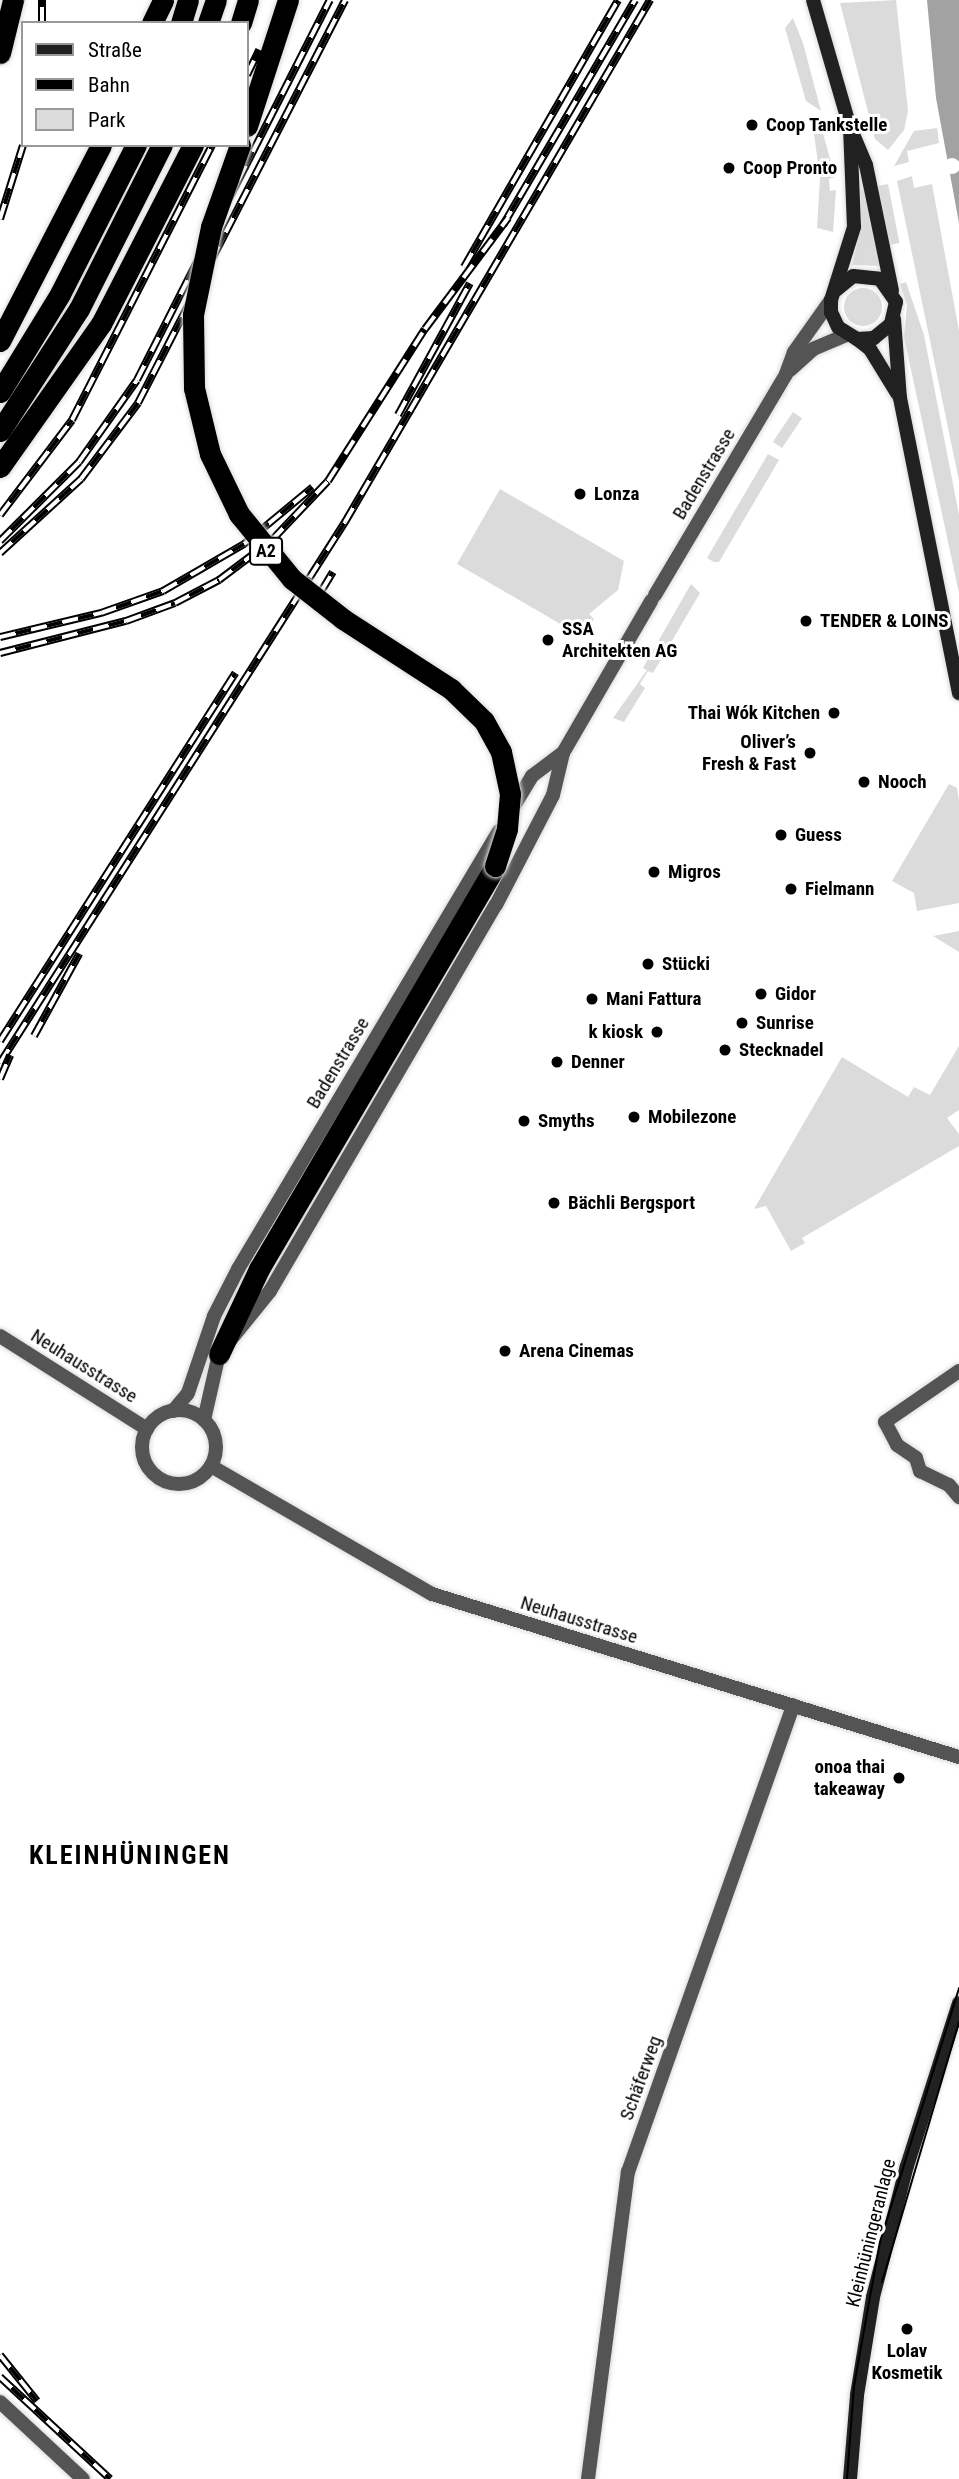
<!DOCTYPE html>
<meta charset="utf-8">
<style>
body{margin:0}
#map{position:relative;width:959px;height:2479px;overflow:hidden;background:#fff;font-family:"Roboto Condensed",sans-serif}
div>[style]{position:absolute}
.green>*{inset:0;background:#dbdbdb;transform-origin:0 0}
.round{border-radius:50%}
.water>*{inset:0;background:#a2a2a2}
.pier>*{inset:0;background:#fff}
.roads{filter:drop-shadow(0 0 2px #dbdbdb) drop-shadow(0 0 2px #dbdbdb)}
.minor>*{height:14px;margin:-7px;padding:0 7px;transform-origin:7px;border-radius:7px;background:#545454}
.minor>.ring{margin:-7px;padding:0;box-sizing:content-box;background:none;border:14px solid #545454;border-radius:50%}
.secondary>*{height:14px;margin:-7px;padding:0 7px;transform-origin:7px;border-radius:7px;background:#212121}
.motorway>*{height:21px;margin:-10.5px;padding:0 10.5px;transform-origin:10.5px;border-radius:10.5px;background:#000}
.tram>*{height:2px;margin:-1px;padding:0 1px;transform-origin:1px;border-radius:1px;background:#000}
.rail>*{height:8px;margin-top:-4px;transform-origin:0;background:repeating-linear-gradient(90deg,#fff 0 16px,#000 0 32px);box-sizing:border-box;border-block:2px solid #000}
.bridges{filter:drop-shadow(0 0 2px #dbdbdb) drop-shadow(0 0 2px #dbdbdb)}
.motorway-bridge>*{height:21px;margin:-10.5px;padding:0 10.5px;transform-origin:10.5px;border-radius:10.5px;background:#000}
.dots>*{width:19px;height:19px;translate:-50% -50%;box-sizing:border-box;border:4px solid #fff;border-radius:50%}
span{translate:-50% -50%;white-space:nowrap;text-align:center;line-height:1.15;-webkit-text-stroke:6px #fff;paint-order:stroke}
.shield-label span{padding:2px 5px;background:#fff;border:2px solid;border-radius:5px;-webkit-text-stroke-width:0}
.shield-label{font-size:18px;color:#000;font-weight:700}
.poi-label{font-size:19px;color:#000;font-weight:700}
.left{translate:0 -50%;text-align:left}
.right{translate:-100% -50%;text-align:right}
.street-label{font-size:19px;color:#000}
.district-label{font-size:26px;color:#000;font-weight:700;letter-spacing:2px}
.legend{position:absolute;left:21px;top:21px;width:228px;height:126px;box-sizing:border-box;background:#fff;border:2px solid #999;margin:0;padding:9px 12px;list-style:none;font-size:21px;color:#000}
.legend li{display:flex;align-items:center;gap:14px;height:35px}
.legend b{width:35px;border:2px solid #999}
</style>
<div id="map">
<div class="green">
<i style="clip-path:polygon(896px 0,908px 111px,904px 130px,888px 150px,875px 139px,840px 3px)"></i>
<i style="clip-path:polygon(793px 18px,803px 43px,821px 111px,806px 101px,785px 28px)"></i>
<i style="clip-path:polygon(937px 128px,939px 143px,907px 151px,909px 162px,894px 166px,914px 131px)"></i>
<i style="clip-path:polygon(823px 133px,835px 177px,829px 179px,830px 191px,836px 190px,833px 232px,817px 228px,820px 178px,814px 134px)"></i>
<i style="clip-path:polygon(912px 176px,914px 188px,932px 184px,959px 331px,959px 481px,897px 181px)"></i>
<i style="left:888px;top:184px;width:60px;height:11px;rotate:79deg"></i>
<i style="clip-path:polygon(866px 189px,880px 264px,880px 266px,852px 265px,861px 227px,860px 190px)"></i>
<i style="clip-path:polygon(906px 282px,924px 335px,959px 515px,959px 593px,904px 337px,907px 305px,900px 284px)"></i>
<i class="round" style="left:844px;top:288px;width:38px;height:38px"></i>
<i style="left:793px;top:412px;width:11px;height:36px;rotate:34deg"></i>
<i style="clip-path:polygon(768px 454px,779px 460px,719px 562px,714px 562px,707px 558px)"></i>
<i style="clip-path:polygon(500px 489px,624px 561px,618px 590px,589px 614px,594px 619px,581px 636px,457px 564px)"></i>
<i style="clip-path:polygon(691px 584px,700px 593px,653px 673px,648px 671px,640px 684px,645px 688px,624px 722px,613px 718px,647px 670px,643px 668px)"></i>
<i style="clip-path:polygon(949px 784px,957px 788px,959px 801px,959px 903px,917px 911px,914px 893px,892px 881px)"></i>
<i style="clip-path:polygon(959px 931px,959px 952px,933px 936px)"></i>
<i style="clip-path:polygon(959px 1046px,959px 1110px,947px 1118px,959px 1134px,959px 1146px,802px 1238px,805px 1243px,791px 1251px,766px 1206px,754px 1209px,842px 1057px,908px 1097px,914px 1087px,930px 1095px)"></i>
</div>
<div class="water">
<i style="clip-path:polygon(927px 0,959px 0,959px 223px,936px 98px)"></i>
</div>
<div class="pier">
<i class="round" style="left:944px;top:158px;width:16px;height:16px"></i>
</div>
<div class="roads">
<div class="minor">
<i style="left:790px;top:370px;width:31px;rotate:-42deg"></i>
<i style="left:813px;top:349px;width:36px;rotate:-23deg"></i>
<i style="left:655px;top:595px;width:257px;rotate:-59.3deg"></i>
<i style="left:786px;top:374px;width:23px;rotate:-70deg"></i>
<i style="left:794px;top:352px;width:64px;rotate:-54.6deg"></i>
<i style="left:511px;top:811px;width:41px;rotate:-59deg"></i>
<i style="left:532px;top:776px;width:39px;rotate:-37deg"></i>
<i style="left:0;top:1336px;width:174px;rotate:32.3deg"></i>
<i style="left:959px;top:1371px;width:90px;rotate:145.4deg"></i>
<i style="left:885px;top:1422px;width:26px;rotate:62deg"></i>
<i style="left:897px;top:1445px;width:23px;rotate:34deg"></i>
<i style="left:916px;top:1458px;width:14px;rotate:73deg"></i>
<i style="left:920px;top:1471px;width:32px;rotate:26deg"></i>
<i style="left:949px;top:1485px;width:16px;rotate:50deg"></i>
<i class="ring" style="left:142px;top:1410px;width:60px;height:60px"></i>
<i style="left:173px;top:1411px;width:23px;rotate:-50deg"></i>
<i style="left:188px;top:1393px;width:81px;rotate:-71.3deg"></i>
<i style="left:214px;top:1316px;width:53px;rotate:-62.9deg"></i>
<i style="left:238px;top:1269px;width:510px;rotate:-59.21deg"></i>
<i style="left:204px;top:1420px;width:68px;rotate:-77.2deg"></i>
<i style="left:219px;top:1354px;width:81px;rotate:-51deg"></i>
<i style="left:270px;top:1291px;width:447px;rotate:-59.7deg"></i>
<i style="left:496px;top:905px;width:124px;rotate:-62.6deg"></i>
<i style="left:553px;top:795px;width:43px;rotate:-76.6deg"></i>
<i style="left:563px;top:753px;width:176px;rotate:-59.9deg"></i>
<i style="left:211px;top:1466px;width:255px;rotate:30.1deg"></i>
<i style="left:432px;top:1594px;width:552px;rotate:17.19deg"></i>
<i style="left:0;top:2402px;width:113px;rotate:42.9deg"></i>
<i style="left:588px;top:2479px;width:310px;rotate:-82.6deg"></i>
<i style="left:628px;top:2172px;width:495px;rotate:-70.5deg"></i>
</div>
<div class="secondary">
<i style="left:813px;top:0;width:132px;rotate:73.8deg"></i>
<i style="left:850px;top:127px;width:41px;rotate:67.2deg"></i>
<i style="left:866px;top:165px;width:128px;rotate:78.3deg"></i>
<i style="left:836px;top:290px;width:22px;rotate:-39deg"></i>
<i style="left:853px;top:276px;width:27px;rotate:6deg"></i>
<i style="left:880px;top:279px;width:28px;rotate:55deg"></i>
<i style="left:896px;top:302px;width:23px;rotate:103deg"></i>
<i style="left:891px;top:324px;width:22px;rotate:141deg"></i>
<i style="left:874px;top:338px;width:17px;rotate:177deg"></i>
<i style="left:857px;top:339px;width:22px;rotate:-148deg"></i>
<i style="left:838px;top:327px;width:17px;rotate:-115deg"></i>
<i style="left:831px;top:312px;width:12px;rotate:-90deg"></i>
<i style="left:831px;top:300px;width:77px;rotate:-72.5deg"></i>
<i style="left:854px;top:227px;width:100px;rotate:-92.3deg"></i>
<i style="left:894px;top:319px;width:79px;rotate:85.7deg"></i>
<i style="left:900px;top:398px;width:301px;rotate:78.7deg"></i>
<i style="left:857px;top:339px;width:16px;rotate:38deg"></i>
<i style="left:870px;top:349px;width:52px;rotate:58.5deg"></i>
<i style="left:850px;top:2479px;width:84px;rotate:-85.2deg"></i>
<i style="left:857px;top:2395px;width:99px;rotate:-80.7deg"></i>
<i style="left:873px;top:2297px;width:135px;rotate:-75.5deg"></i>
<i style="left:907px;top:2166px;width:171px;rotate:-72.3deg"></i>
</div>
<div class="motorway">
<i style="left:152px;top:23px;width:25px;rotate:-64deg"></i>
<i style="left:181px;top:23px;width:24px;rotate:-73deg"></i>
<i style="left:208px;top:23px;width:24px;rotate:-71deg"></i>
<i style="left:241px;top:23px;width:24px;rotate:-73deg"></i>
<i style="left:0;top:53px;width:55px;rotate:-76.2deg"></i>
<i style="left:247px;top:126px;width:133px;rotate:-72deg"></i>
<i style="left:0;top:341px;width:220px;rotate:-62.7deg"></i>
<i style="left:0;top:392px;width:115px;rotate:-58.5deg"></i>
<i style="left:60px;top:294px;width:167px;rotate:-63deg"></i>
<i style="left:0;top:431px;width:145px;rotate:-57.1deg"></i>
<i style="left:79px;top:309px;width:184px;rotate:-63.2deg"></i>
<i style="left:0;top:467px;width:175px;rotate:-54.8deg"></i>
<i style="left:101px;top:324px;width:201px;rotate:-62.8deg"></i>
<i style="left:219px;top:1354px;width:94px;rotate:-64.8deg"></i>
<i style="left:259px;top:1269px;width:467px;rotate:-59.6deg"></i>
</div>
</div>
<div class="tram">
<i style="left:882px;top:2282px;width:271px;rotate:-73.5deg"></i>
<i style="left:847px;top:2479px;width:93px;rotate:-85.7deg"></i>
<i style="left:854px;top:2386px;width:146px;rotate:-79.8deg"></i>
<i style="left:880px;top:2242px;width:266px;rotate:-72.7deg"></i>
</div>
<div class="rail">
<i style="left:42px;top:23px;width:23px;rotate:-90deg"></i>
<i style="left:247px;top:75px;width:28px;rotate:-64deg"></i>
<i style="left:0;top:219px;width:77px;rotate:-72.7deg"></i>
<i style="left:503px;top:225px;width:261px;rotate:-59.6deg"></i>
<i style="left:464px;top:267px;width:308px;rotate:-60deg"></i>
<i style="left:398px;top:415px;width:150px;rotate:-61.4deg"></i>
<i style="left:0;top:515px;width:119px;rotate:-52.8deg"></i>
<i style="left:72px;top:420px;width:309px;rotate:-63deg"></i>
<i style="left:0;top:541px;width:112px;rotate:-45deg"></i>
<i style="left:79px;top:462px;width:100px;rotate:-54.7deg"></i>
<i style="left:137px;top:380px;width:426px;rotate:-63.1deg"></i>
<i style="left:0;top:553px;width:110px;rotate:-42.4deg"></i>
<i style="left:81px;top:479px;width:95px;rotate:-53.1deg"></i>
<i style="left:138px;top:403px;width:453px;rotate:-62.8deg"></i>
<i style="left:322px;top:590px;width:21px;rotate:-59deg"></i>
<i style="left:0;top:637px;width:104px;rotate:-13.4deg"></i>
<i style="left:101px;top:613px;width:66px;rotate:-19.5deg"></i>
<i style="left:163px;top:591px;width:94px;rotate:-30.1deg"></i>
<i style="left:244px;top:544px;width:89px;rotate:-39.6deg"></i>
<i style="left:0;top:653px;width:130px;rotate:-14.3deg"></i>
<i style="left:126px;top:621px;width:52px;rotate:-20.2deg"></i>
<i style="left:175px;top:603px;width:50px;rotate:-27.6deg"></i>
<i style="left:219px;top:580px;width:66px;rotate:-37deg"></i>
<i style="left:272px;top:540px;width:81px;rotate:-46.5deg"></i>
<i style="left:328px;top:481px;width:180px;rotate:-57.5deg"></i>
<i style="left:425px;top:329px;width:139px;rotate:-53.2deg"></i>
<i style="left:34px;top:1036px;width:94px;rotate:-61.2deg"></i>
<i style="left:0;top:1041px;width:437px;rotate:-57.4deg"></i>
<i style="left:0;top:1063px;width:642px;rotate:-57.47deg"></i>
<i style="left:345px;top:522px;width:605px;rotate:-59.7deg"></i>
<i style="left:0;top:1079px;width:26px;rotate:-67deg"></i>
<i style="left:0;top:2355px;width:59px;rotate:51.2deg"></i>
<i style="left:0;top:2377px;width:150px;rotate:42.8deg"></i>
</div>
<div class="bridges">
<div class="motorway-bridge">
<i style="left:240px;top:145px;width:87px;rotate:109.5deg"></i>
<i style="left:211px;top:227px;width:90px;rotate:101.6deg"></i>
<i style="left:193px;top:315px;width:73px;rotate:89.2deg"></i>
<i style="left:194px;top:388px;width:68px;rotate:76.4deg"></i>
<i style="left:210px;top:454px;width:67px;rotate:64.2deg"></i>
<i style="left:239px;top:514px;width:84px;rotate:50.8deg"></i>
<i style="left:292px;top:579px;width:65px;rotate:38.1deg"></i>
<i style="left:343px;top:619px;width:129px;rotate:32.9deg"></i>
<i style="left:451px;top:689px;width:46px;rotate:44.1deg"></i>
<i style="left:484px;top:721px;width:35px;rotate:61deg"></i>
<i style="left:501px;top:752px;width:43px;rotate:77.9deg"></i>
<i style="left:510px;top:794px;width:35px;rotate:95deg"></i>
<i style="left:507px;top:829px;width:39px;rotate:108deg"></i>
</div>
</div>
<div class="dots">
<i style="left:752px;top:125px;background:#000"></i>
<i style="left:729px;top:168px;background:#000"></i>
<i style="left:580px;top:494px;background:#000"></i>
<i style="left:806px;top:621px;background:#000"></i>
<i style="left:548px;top:640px;background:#000"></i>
<i style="left:834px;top:713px;background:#000"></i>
<i style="left:810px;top:753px;background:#000"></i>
<i style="left:864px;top:782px;background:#000"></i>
<i style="left:781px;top:835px;background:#000"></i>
<i style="left:654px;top:872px;background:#000"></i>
<i style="left:791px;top:889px;background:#000"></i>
<i style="left:648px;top:964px;background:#000"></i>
<i style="left:761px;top:994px;background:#000"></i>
<i style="left:592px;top:999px;background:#000"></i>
<i style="left:742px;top:1023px;background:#000"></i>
<i style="left:657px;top:1032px;background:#000"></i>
<i style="left:725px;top:1050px;background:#000"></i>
<i style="left:557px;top:1062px;background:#000"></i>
<i style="left:634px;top:1117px;background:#000"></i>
<i style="left:524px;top:1121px;background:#000"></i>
<i style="left:554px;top:1203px;background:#000"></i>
<i style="left:505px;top:1351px;background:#000"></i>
<i style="left:899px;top:1778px;background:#000"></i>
<i style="left:907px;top:2329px;background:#000"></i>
</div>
<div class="shield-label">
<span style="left:266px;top:551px">A2</span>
</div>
<div class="poi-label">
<span class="left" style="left:766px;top:125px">Coop Tankstelle</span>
<span class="left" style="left:743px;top:168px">Coop Pronto</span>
<span class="left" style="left:594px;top:494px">Lonza</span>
<span class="left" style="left:820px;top:621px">TENDER &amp; LOINS</span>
<span class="left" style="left:562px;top:640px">SSA<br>Architekten AG</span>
<span class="right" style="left:820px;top:713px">Thai Wók Kitchen</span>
<span class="right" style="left:796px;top:753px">Oliver’s<br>Fresh &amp; Fast</span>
<span class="left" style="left:878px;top:782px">Nooch</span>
<span class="left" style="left:795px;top:835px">Guess</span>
<span class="left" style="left:668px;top:872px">Migros</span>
<span class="left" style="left:805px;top:889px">Fielmann</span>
<span class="left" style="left:662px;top:964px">Stücki</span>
<span class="left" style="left:775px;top:994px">Gidor</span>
<span class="left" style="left:606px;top:999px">Mani Fattura</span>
<span class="left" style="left:756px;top:1023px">Sunrise</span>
<span class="right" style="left:643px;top:1032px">k kiosk</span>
<span class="left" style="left:739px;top:1050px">Stecknadel</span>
<span class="left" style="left:571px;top:1062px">Denner</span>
<span class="left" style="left:648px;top:1117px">Mobilezone</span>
<span class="left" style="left:538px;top:1121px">Smyths</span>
<span class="left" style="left:568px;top:1203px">Bächli Bergsport</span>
<span class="left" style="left:519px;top:1351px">Arena Cinemas</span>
<span class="right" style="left:885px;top:1778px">onoa thai<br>takeaway</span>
<span style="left:907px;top:2362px">Lolav<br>Kosmetik</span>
</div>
<div class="street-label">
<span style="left:704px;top:474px;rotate:-59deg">Badenstrasse</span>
<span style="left:338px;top:1063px;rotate:-59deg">Badenstrasse</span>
<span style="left:84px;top:1366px;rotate:32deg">Neuhausstrasse</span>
<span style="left:579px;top:1620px;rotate:17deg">Neuhausstrasse</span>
<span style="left:641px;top:2078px;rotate:-70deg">Schäferweg</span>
<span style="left:871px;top:2233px;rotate:-76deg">Kleinhüningeranlage</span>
</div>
<div class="district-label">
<span style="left:130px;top:1856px">KLEINHÜNINGEN</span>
</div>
<ul class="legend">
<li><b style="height:9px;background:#212121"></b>Straße</li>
<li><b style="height:9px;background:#000"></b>Bahn</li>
<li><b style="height:19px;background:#dbdbdb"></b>Park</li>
</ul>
</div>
